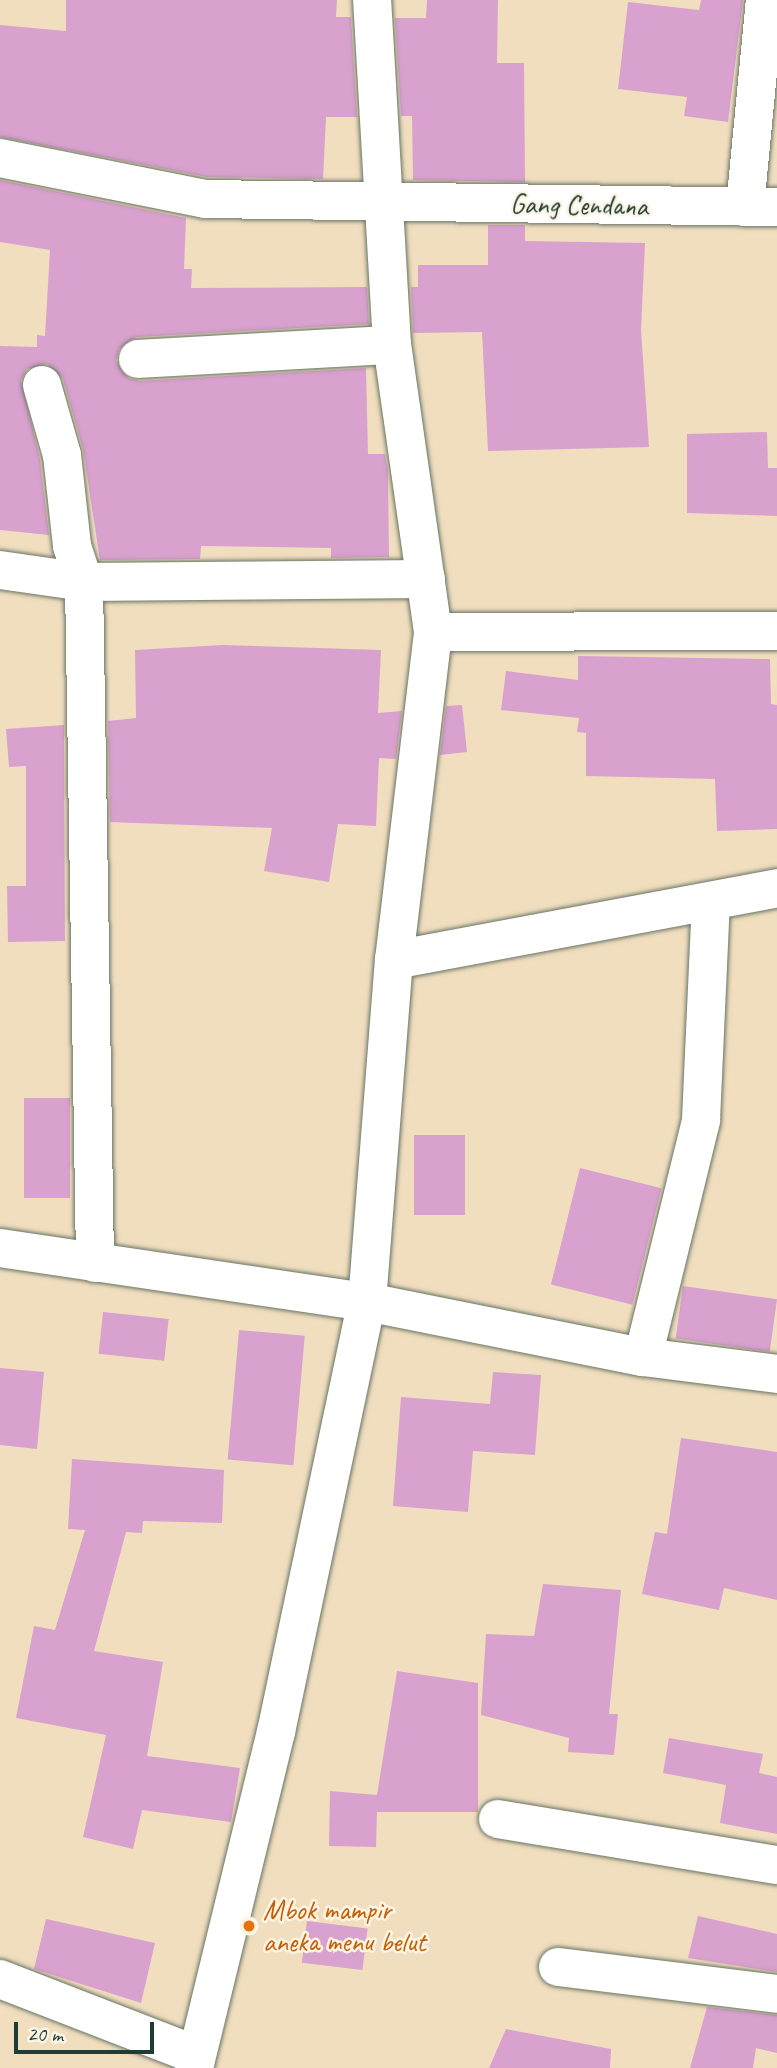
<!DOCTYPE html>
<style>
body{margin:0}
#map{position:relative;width:777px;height:2068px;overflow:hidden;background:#f1debf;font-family:Caveat,sans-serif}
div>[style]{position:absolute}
.building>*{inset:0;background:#d9a1ce;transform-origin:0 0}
.roads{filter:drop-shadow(0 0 2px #687565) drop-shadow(0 0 2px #687565)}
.minor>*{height:38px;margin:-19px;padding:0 19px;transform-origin:19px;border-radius:19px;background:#fff}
.dots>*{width:19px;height:19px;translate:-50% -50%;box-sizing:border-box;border:4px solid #fcf5e5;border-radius:50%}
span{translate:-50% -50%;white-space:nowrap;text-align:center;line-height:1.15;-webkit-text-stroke:5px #fcf5e5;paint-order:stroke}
.street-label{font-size:28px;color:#1f3d34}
.food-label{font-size:28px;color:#c56008}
.left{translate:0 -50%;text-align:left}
.scale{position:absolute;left:14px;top:2022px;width:140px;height:32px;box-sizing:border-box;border:4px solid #1f3d34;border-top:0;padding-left:9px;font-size:21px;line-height:24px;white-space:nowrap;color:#1f3d34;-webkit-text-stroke:5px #fcf5e5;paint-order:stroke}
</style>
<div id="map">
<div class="building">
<i style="clip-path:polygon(66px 0,337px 0,336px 17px,351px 17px,357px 117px,326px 117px,323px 179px,207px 177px,0 137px,0 25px,66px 31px)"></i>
<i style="clip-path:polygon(427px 0,498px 0,497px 63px,524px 63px,525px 182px,413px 180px,412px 116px,401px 116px,395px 18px,426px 18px)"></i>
<i style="clip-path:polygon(701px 0,743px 0,728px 122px,684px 116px,687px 97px,618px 89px,628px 2px,699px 10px)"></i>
<i style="clip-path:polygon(0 180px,186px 218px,184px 269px,192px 269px,191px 288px,367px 287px,369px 324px,137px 337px,119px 349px,116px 361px,128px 378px,139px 381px,366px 368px,368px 454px,385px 454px,388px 471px,389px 557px,331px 558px,331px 548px,201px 546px,200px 559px,100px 560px,83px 449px,63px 379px,47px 364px,27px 369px,21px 380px,40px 459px,49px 535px,0 530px,0 346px,37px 347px,37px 335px,45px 336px,50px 250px,0 242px)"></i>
<i style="clip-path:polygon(488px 225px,525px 225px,525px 241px,645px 243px,641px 330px,649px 447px,488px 451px,482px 332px,413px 333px,411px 287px,418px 287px,418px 265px,488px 265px)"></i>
<i style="clip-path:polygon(767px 432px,768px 468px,777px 468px,777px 516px,687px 513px,687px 434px)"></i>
<i style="clip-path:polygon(223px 645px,381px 650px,378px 713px,402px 711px,396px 759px,379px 758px,376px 826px,338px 824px,329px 882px,264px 871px,272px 828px,110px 822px,108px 721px,136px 718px,135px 650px)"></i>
<i style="clip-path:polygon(578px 656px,770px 659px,771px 704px,777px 705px,777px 829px,717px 831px,715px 779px,586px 776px,586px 733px,577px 732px,579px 718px,501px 710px,506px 671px,578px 680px)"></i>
<i style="clip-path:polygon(462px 705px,467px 752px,440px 755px,446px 706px)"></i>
<i style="clip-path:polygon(64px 725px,65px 941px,8px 942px,7px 886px,26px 886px,26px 766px,9px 767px,6px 729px)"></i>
<i style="left:24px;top:1098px;width:46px;height:100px"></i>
<i style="left:414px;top:1135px;width:51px;height:80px"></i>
<i style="left:580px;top:1168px;width:84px;height:120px;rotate:14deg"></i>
<i style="left:683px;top:1286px;width:95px;height:53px;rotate:8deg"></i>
<i style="left:103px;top:1312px;width:66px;height:42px;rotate:6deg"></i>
<i style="left:239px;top:1330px;width:66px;height:130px;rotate:5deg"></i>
<i style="clip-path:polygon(0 1368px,44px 1372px,37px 1449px,0 1445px)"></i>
<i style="clip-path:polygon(493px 1372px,541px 1375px,535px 1455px,473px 1451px,468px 1512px,393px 1506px,401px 1397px,490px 1404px)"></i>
<i style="clip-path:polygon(681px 1438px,777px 1452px,777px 1600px,724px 1588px,719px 1610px,642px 1594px,655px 1532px,667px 1534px)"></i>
<i style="clip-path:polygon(72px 1459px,224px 1470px,222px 1523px,143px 1521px,142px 1533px,126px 1532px,94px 1651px,163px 1662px,147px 1756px,240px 1768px,231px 1822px,142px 1810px,133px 1849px,83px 1837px,106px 1735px,16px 1718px,34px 1626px,55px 1630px,85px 1530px,68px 1529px)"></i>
<i style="clip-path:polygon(543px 1584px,621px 1590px,609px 1714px,618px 1714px,614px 1755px,568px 1752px,569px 1738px,481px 1715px,486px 1634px,534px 1636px)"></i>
<i style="clip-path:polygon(397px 1671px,478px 1683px,478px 1812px,377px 1812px,376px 1847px,329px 1846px,330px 1791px,377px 1795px)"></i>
<i style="clip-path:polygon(669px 1738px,763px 1754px,759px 1773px,777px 1777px,777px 1834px,720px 1823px,726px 1785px,663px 1773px)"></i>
<i style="clip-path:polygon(698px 1916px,777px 1934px,777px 1972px,688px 1958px)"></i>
<i style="clip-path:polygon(46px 1919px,155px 1943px,141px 2003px,34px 1969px)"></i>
<i style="left:307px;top:1921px;width:61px;height:42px;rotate:7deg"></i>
<i style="clip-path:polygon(707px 2007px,777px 2015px,777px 2053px,756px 2048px,753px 2068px,690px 2068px)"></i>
<i style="clip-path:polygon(506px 2029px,611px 2049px,610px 2068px,489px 2068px)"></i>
</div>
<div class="roads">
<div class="minor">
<i style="left:0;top:158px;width:209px;rotate:11.3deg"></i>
<i style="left:205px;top:199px;width:572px;rotate:0.8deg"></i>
<i style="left:745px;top:207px;width:208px;rotate:-84.5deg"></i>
<i style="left:138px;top:359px;width:254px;rotate:-3.2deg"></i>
<i style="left:42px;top:385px;width:73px;rotate:74.1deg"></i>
<i style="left:62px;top:455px;width:92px;rotate:83.7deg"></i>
<i style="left:72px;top:546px;width:38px;rotate:72deg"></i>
<i style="left:84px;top:582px;width:681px;rotate:89.07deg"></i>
<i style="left:0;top:570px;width:85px;rotate:8.1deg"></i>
<i style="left:84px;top:582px;width:342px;rotate:-0.5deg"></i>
<i style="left:433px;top:632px;width:344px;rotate:-0.2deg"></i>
<i style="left:394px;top:960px;width:390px;rotate:-10.6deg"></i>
<i style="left:0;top:1248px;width:371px;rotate:8.4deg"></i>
<i style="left:367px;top:1302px;width:281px;rotate:11.3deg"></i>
<i style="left:643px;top:1357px;width:135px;rotate:7.2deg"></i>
<i style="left:643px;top:1357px;width:244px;rotate:-76.2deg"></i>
<i style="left:701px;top:1120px;width:218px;rotate:-87.4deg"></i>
<i style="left:498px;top:1819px;width:283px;rotate:9.4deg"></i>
<i style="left:558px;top:1967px;width:221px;rotate:7deg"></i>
<i style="left:0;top:1979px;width:210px;rotate:21.2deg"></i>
<i style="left:194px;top:2068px;width:346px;rotate:-76.3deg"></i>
<i style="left:276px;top:1732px;width:440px;rotate:-78.1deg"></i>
<i style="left:367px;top:1302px;width:343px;rotate:-85.5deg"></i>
<i style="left:394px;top:960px;width:330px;rotate:-83.2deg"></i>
<i style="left:433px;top:632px;width:290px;rotate:-98.1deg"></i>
<i style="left:392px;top:345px;width:346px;rotate:-93.3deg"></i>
</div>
</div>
<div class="dots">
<i style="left:249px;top:1926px;background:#e8710a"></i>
</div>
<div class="street-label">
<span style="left:579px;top:205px;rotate:1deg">Gang Cendana</span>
</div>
<div class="food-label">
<span class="left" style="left:263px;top:1926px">Mbok mampir<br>aneka menu belut</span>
</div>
<div class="scale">20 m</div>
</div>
